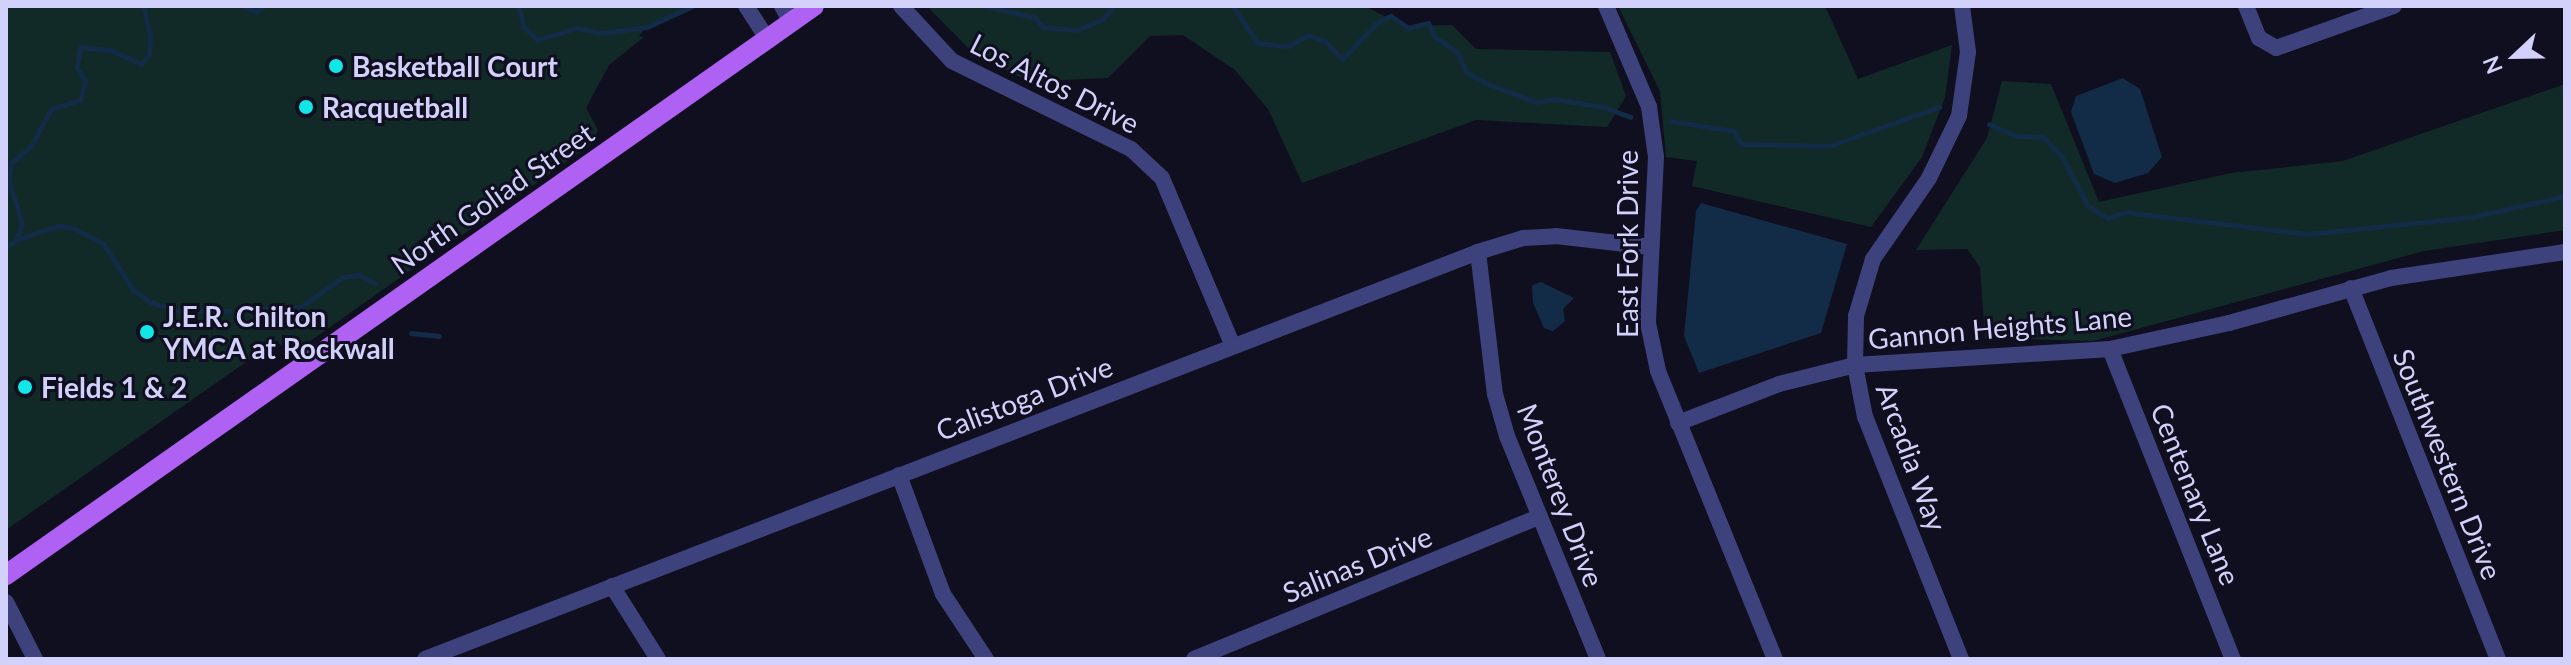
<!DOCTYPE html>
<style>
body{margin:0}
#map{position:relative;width:2571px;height:665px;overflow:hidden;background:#100f20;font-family:Lato,sans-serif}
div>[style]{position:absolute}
.green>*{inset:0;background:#122a27}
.water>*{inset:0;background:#122b46}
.stream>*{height:5px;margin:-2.5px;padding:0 2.5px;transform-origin:2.5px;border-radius:2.5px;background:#122b46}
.minor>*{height:16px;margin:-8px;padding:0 8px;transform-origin:8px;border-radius:8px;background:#3d417c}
.tertiary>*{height:16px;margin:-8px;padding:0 8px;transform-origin:8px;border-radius:8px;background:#3d417c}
.primary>*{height:20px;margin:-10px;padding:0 10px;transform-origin:10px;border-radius:10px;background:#ae61f3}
.dots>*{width:22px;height:22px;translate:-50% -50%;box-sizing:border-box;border:4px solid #100f20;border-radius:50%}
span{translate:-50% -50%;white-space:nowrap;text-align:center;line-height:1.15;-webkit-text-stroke:6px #100f20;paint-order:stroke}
.poi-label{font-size:28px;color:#d2d1fb;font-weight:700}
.left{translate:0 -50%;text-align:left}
.street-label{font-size:28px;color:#d2d1fb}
.frame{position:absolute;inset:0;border:8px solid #d2d1fb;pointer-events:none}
.north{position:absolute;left:2475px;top:16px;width:80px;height:80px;-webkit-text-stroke:6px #100f20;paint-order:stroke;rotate:248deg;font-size:22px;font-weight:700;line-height:32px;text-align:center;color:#d2d1fb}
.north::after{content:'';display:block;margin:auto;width:28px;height:36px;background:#d2d1fb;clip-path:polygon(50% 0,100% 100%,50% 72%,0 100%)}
</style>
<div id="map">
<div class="green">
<i style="clip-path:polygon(6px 6px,699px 6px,643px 31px,639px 36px,644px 37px,609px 65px,586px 108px,598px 130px,593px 143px,457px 239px,446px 242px,431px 232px,417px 242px,422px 253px,415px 267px,299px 349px,287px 350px,276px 341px,6px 530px)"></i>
<i style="clip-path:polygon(927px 6px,1365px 6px,1403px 26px,1452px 25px,1476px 49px,1610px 52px,1626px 96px,1607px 127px,1476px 120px,1302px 183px,1268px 109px,1235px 70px,1183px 35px,1150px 36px,1108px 78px,1041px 81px,1017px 76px,972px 52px)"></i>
<i style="clip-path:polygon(1618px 6px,1825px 6px,1858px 79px,1952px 45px,1945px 97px,1922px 157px,1871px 227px,1692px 186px,1697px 161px,1666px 157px,1660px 91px)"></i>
<i style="clip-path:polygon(2002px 81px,2051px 84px,2099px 202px,2231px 173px,2343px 161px,2565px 84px,2565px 230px,2424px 251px,2093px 341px,1985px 338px,1980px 267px,1967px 249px,1916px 250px,1987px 138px)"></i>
</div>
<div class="water">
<i style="clip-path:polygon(2123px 78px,2140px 89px,2162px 157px,2148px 173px,2115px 183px,2094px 174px,2071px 112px,2076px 96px)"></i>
<i style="clip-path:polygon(1701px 203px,1847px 244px,1821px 333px,1699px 373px,1684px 336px,1696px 211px)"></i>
<i style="clip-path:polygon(1541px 282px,1574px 298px,1563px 309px,1565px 321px,1553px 331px,1544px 328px,1533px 303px,1532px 285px)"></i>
</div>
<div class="stream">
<i style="left:243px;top:6px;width:14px;rotate:25deg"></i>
<i style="left:256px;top:12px;width:10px;rotate:-37deg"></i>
<i style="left:518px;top:6px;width:22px;rotate:74deg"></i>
<i style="left:524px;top:27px;width:18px;rotate:45deg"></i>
<i style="left:537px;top:40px;width:41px;rotate:-17.1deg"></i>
<i style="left:576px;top:28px;width:26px;rotate:11deg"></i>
<i style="left:602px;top:33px;width:45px;rotate:-7.6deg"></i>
<i style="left:647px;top:27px;width:50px;rotate:-25deg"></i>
<i style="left:985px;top:6px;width:50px;rotate:12.7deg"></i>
<i style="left:1034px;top:17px;width:13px;rotate:48deg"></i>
<i style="left:1043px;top:27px;width:34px;rotate:5deg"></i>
<i style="left:1077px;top:30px;width:28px;rotate:-23deg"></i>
<i style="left:1103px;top:19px;width:17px;rotate:-50deg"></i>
<i style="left:1233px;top:6px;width:44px;rotate:57deg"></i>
<i style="left:1257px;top:43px;width:31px;rotate:6deg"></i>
<i style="left:1288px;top:46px;width:23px;rotate:-29deg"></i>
<i style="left:1308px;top:35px;width:18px;rotate:19deg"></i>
<i style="left:1325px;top:41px;width:25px;rotate:47deg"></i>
<i style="left:1342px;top:59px;width:53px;rotate:-45.8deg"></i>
<i style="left:1379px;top:21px;width:13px;rotate:-23deg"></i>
<i style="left:1391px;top:16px;width:21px;rotate:35deg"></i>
<i style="left:1408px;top:28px;width:21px;rotate:-14deg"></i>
<i style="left:1428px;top:23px;width:16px;rotate:63deg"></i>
<i style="left:1435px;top:37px;width:27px;rotate:34deg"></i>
<i style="left:1457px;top:52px;width:22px;rotate:66deg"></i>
<i style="left:1466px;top:72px;width:25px;rotate:29deg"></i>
<i style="left:1488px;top:84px;width:51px;rotate:20.6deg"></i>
<i style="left:1536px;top:102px;width:18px;rotate:-9deg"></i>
<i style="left:1554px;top:99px;width:50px;rotate:9.3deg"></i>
<i style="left:1603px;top:107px;width:29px;rotate:20deg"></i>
<i style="left:1670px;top:121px;width:65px;rotate:8.9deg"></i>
<i style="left:1734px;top:131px;width:15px;rotate:62deg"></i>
<i style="left:1741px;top:144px;width:88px;rotate:1.3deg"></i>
<i style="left:1829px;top:146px;width:117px;rotate:-19.5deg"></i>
<i style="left:1989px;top:124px;width:30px;rotate:24deg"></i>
<i style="left:2016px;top:136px;width:27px;rotate:2deg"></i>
<i style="left:2043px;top:137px;width:28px;rotate:46deg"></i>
<i style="left:2062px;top:157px;width:55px;rotate:62deg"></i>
<i style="left:2088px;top:206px;width:23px;rotate:31deg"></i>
<i style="left:2108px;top:218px;width:18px;rotate:-19deg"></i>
<i style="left:2125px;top:212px;width:184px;rotate:6.9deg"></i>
<i style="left:2308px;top:234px;width:165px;rotate:-5.9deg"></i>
<i style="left:2472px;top:217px;width:95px;rotate:-12.7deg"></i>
<i style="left:16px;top:240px;width:43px;rotate:-18.9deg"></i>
<i style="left:57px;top:226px;width:16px;rotate:7deg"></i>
<i style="left:73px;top:228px;width:34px;rotate:27deg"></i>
<i style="left:103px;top:243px;width:56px;rotate:57.4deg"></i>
<i style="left:133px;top:290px;width:21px;rotate:35deg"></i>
<i style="left:150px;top:302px;width:33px;rotate:16deg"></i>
<i style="left:182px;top:311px;width:47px"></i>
<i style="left:6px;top:247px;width:12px;rotate:-35deg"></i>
<i style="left:16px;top:240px;width:17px;rotate:-69deg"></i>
<i style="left:22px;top:224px;width:45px;rotate:-106.8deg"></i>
<i style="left:9px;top:181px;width:18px;rotate:-84deg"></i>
<i style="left:11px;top:163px;width:26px;rotate:-40deg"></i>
<i style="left:31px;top:146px;width:42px;rotate:-61.6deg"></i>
<i style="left:51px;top:109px;width:30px;rotate:-17deg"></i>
<i style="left:80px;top:100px;width:20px;rotate:-75deg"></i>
<i style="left:85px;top:81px;width:16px;rotate:-120deg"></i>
<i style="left:77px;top:67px;width:20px;rotate:-81deg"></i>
<i style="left:80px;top:47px;width:31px;rotate:6deg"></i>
<i style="left:111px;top:50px;width:33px;rotate:25deg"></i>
<i style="left:141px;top:64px;width:13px;rotate:-51deg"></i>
<i style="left:149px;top:54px;width:18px;rotate:-87deg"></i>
<i style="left:150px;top:36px;width:31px;rotate:-103deg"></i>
<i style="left:265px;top:309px;width:34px;rotate:-2deg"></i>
<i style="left:299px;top:308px;width:54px;rotate:-35.2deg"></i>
<i style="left:343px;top:277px;width:16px;rotate:-7deg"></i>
<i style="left:359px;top:275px;width:18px;rotate:27deg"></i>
<i style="left:411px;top:333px;width:28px;rotate:6deg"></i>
</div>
<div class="minor">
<i style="left:901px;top:6px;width:75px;rotate:47.2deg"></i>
<i style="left:952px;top:61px;width:199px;rotate:26.2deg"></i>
<i style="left:1131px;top:149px;width:42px;rotate:43.1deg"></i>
<i style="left:1162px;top:178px;width:180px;rotate:67.1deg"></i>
<i style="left:2246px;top:6px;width:35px;rotate:68deg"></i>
<i style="left:2259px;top:38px;width:20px;rotate:30deg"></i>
<i style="left:2276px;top:48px;width:125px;rotate:-19.6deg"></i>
<i style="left:1478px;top:252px;width:143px;rotate:83.2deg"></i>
<i style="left:1495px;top:394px;width:44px;rotate:74.1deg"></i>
<i style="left:1507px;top:436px;width:241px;rotate:67.8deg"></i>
<i style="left:2351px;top:288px;width:399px;rotate:68.4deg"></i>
<i style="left:2110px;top:349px;width:334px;rotate:68.4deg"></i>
<i style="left:1678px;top:423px;width:108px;rotate:-21.1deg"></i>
<i style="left:1779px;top:384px;width:78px;rotate:-14deg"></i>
<i style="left:1855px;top:365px;width:256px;rotate:-3.6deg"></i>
<i style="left:2110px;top:349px;width:122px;rotate:-12.3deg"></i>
<i style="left:2229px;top:323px;width:168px;rotate:-15.5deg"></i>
<i style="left:2391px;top:278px;width:176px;rotate:-8.5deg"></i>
<i style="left:899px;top:475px;width:127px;rotate:69.7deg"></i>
<i style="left:943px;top:594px;width:78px;rotate:56.5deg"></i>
<i style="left:612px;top:586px;width:86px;rotate:57.8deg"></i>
<i style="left:6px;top:602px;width:64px;rotate:63deg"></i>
<i style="left:425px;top:659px;width:1129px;rotate:-21.13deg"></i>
<i style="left:1478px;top:252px;width:47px;rotate:-17.3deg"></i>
<i style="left:1523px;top:238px;width:33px;rotate:-3deg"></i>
<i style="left:1556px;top:236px;width:96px;rotate:6.6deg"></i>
<i style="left:1194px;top:659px;width:373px;rotate:-22.4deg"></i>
<i style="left:1961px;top:659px;width:260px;rotate:-111.6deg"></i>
<i style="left:1865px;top:417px;width:53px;rotate:-100.9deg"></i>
<i style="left:1855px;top:365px;width:49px;rotate:-88.8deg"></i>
<i style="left:1856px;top:316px;width:59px;rotate:-73.4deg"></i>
<i style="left:1873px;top:259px;width:98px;rotate:-55.3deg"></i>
<i style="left:1929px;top:178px;width:69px;rotate:-64.2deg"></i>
<i style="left:1959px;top:116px;width:65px;rotate:-82deg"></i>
<i style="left:1968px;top:52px;width:46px;rotate:-97.4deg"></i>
</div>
<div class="tertiary">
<i style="left:746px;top:6px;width:38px;rotate:57deg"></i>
<i style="left:782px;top:6px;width:18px;rotate:61deg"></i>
<i style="left:1606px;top:6px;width:110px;rotate:66.9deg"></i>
<i style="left:1649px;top:107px;width:50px;rotate:82deg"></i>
<i style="left:1656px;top:157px;width:166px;rotate:92.8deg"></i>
<i style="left:1648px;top:323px;width:49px;rotate:78.2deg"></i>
<i style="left:1658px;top:371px;width:311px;rotate:67.9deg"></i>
</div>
<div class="primary">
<i style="left:6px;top:575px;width:988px;rotate:-35.15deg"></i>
</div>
<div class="dots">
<i style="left:336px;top:66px;background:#12e6e7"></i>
<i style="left:306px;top:107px;background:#12e6e7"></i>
<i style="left:147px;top:332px;background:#12e6e7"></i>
<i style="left:25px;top:387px;background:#12e6e7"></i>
</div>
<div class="poi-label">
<span class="left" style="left:352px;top:66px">Basketball Court</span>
<span class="left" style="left:322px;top:107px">Racquetball</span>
<span class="left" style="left:163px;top:332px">J.E.R. Chilton<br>YMCA at Rockwall</span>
<span class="left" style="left:41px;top:387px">Fields 1 &amp; 2</span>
</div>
<div class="street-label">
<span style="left:1055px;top:83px;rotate:27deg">Los Altos Drive</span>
<span style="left:492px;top:198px;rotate:-35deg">North Goliad Street</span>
<span style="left:1627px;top:244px;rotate:-90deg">East Fork Drive</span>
<span style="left:2000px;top:327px;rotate:-5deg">Gannon Heights Lane</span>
<span style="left:1024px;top:398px;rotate:-21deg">Calistoga Drive</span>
<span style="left:1912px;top:457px;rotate:70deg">Arcadia Way</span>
<span style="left:2448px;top:464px;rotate:68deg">Southwestern Drive</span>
<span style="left:2196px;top:494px;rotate:68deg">Centenary Lane</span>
<span style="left:1561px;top:495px;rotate:69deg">Monterey Drive</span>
<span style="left:1357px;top:564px;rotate:-22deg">Salinas Drive</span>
</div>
<div class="frame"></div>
<div class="north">N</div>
</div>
